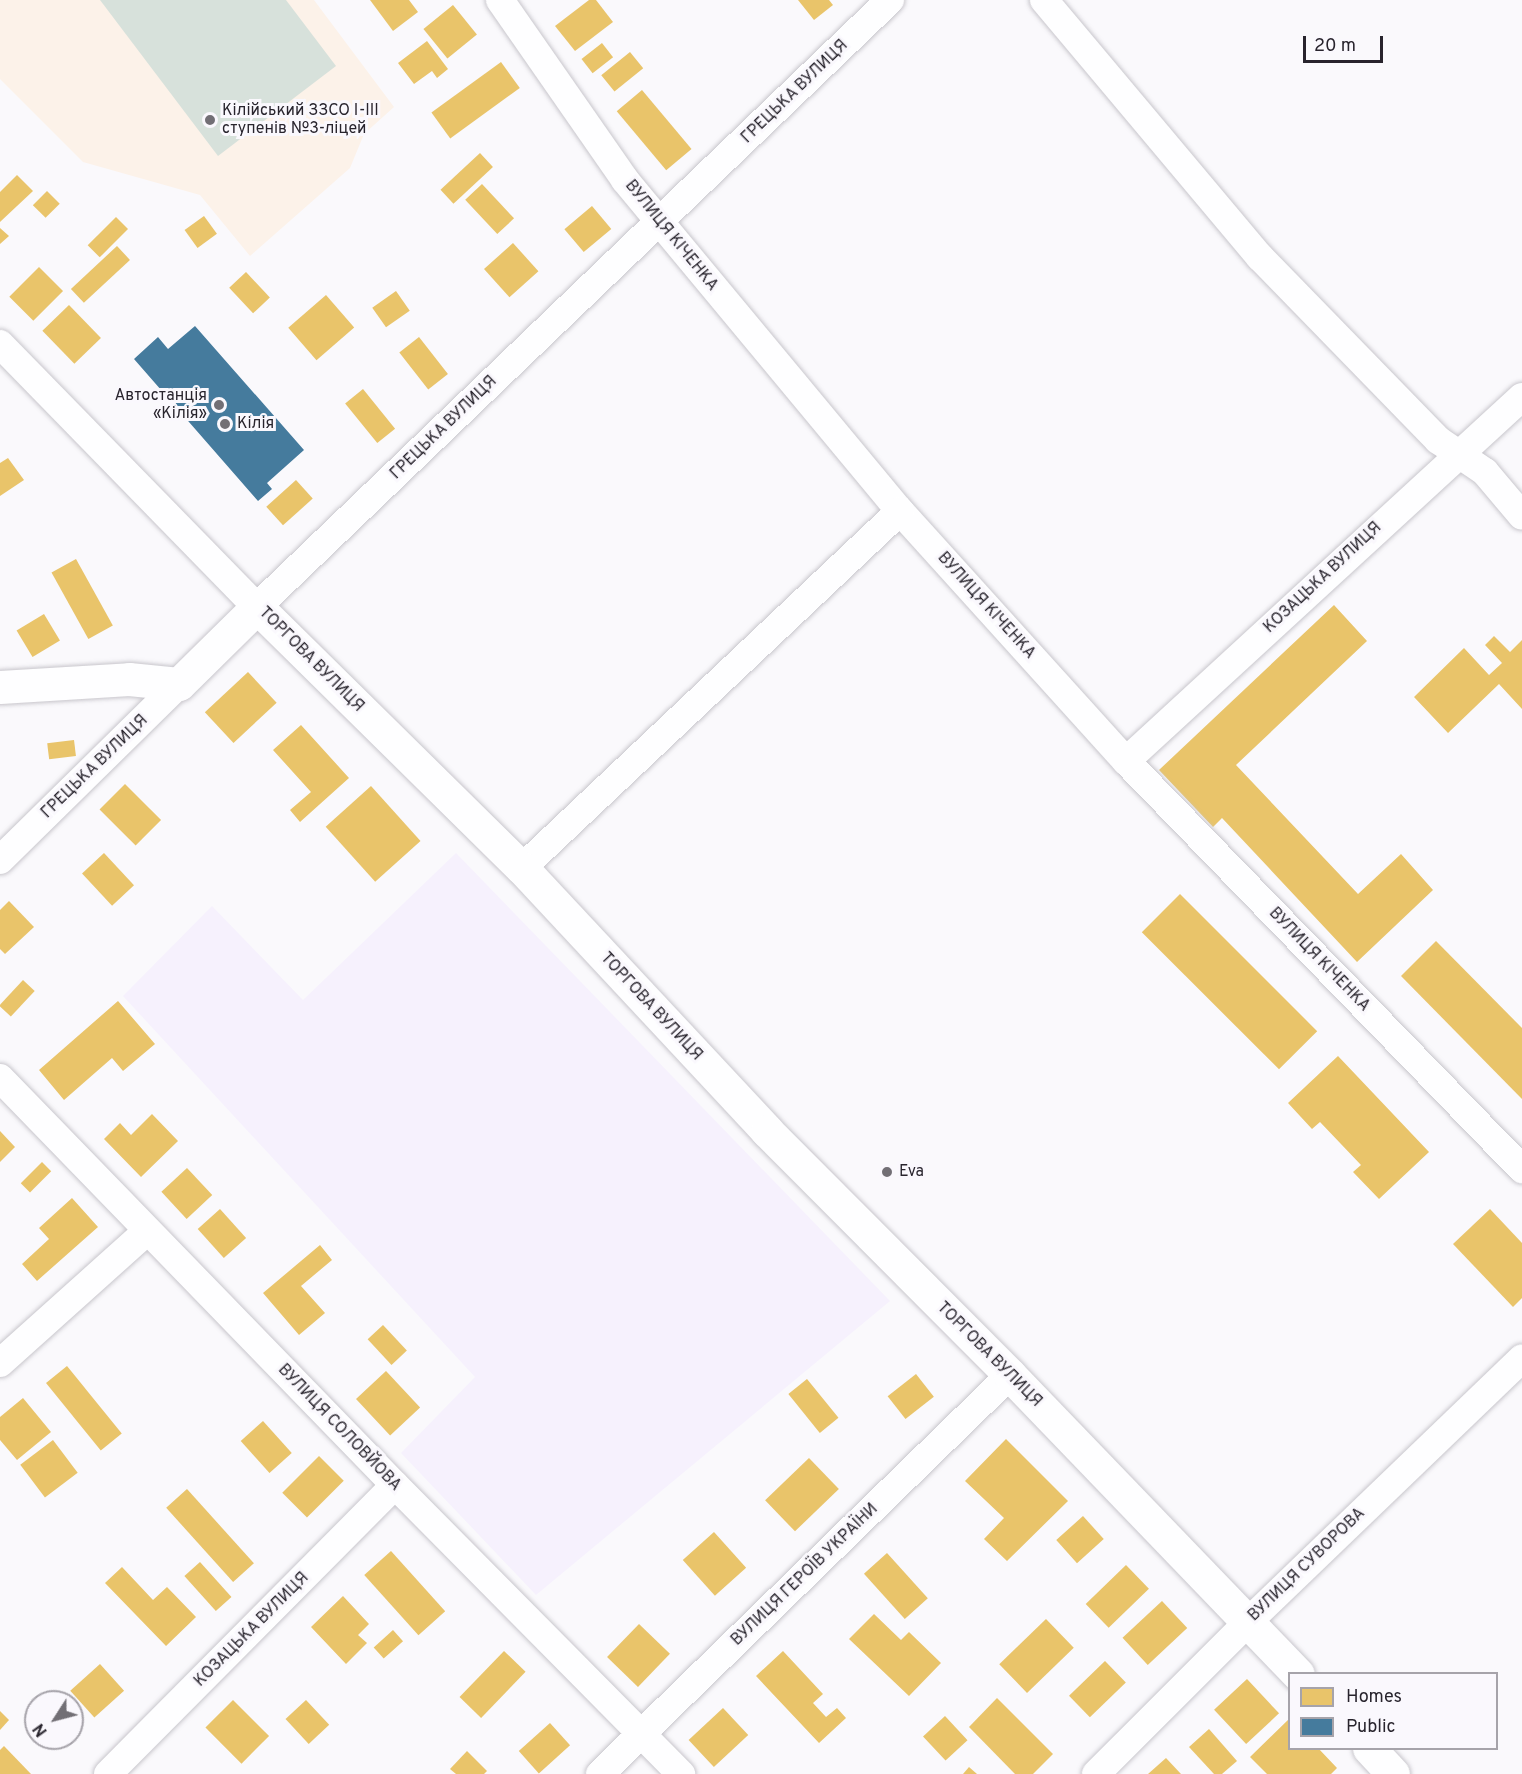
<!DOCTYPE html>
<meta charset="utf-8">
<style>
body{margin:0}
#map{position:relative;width:1522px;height:1774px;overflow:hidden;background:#faf9fc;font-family:Overpass,sans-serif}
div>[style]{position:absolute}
.built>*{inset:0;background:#f6f1fd}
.education>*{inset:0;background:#fcf2e9}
.green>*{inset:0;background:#d7e1db}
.homes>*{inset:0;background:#e9c46a;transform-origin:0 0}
.public>*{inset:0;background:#457b9d}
.roads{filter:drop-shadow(0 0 2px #c8c6cc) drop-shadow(0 0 2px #c8c6cc)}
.minor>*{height:28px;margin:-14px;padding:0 14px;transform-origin:14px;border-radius:14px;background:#fefeff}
.major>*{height:33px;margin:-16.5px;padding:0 16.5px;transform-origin:16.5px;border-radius:16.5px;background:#fefeff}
.dots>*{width:16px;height:16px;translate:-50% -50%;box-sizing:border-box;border:3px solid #faf8fd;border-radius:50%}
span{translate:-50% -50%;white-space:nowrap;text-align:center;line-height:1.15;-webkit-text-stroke:6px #faf8fd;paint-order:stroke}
.street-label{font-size:16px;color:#28242d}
.poi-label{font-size:16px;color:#28242d}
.left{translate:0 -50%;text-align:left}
.right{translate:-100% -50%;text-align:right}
.legend{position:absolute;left:1288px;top:1672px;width:210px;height:78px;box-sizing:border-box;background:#faf8fd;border:2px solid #a6a3aa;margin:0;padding:8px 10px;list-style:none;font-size:18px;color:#28242d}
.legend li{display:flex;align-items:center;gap:12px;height:30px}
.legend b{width:30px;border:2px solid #a6a3aa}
.north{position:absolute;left:24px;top:1690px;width:60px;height:60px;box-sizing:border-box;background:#faf8fd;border:2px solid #a6a3aa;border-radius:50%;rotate:234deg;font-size:16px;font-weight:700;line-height:24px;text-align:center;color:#28242d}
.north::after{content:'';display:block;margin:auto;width:21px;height:27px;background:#726f75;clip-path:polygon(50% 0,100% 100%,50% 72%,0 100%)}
.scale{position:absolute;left:1303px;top:36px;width:80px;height:27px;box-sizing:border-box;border:3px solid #28242d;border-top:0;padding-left:8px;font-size:18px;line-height:21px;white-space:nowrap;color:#28242d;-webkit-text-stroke:4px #faf8fd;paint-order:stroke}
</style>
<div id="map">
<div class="built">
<i style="clip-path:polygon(456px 853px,890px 1301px,536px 1595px,401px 1453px,475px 1377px,123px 996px,212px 906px,303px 1000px)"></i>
</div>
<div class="education">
<i style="clip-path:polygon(0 0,314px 0,394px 107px,364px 134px,350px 168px,250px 256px,200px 195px,83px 162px,0 79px)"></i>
</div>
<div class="green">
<i style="clip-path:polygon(100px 0,286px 0,336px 66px,218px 156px)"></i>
</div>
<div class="homes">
<i style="clip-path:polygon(370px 0,409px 0,418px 12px,393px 31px)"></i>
<i style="clip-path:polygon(589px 0,596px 0,613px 22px,575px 51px,555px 26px)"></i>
<i style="clip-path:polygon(798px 0,829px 0,833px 5px,814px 20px)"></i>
<i style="left:453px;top:5px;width:38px;height:38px;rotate:51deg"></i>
<i style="clip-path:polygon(427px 41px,448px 69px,437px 78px,432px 71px,414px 84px,398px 63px)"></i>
<i style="left:602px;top:43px;width:18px;height:26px;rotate:52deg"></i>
<i style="left:630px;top:52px;width:21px;height:37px;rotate:51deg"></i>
<i style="left:501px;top:62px;width:32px;height:86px;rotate:54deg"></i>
<i style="left:642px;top:90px;width:77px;height:33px;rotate:50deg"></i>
<i style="left:480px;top:153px;width:19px;height:54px;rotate:47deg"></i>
<i style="clip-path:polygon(17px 175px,33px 191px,0 222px,0 192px)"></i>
<i style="left:482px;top:184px;width:47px;height:23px;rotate:47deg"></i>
<i style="left:47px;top:191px;width:18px;height:20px;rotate:45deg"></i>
<i style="left:592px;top:206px;width:30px;height:36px;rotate:50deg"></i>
<i style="left:204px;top:216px;width:22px;height:24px;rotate:54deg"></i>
<i style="left:116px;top:217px;width:17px;height:40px;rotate:45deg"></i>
<i style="clip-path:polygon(0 228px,9px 236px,0 244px)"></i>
<i style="left:513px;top:243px;width:38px;height:39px;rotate:48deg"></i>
<i style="left:117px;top:246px;width:19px;height:63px;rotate:47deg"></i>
<i style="left:39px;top:267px;width:34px;height:42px;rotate:45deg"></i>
<i style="left:246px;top:272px;width:35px;height:23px;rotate:47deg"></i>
<i style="left:396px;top:291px;width:24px;height:29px;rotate:55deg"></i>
<i style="left:326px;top:295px;width:43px;height:50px;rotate:49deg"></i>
<i style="left:69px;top:305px;width:46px;height:37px;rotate:46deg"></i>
<i style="left:419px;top:337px;width:47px;height:25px;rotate:52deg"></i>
<i style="left:363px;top:389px;width:51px;height:23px;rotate:51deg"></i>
<i style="clip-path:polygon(8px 458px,24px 480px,0 496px,0 463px)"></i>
<i style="left:296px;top:480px;width:25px;height:40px;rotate:48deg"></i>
<i style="left:76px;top:559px;width:76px;height:28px;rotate:61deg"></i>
<i style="clip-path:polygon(1334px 605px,1367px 641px,1236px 765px,1358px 894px,1401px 854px,1433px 890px,1357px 962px,1222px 818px,1213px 827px,1159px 770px)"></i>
<i style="left:44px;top:614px;width:31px;height:32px;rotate:59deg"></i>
<i style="clip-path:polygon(1494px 636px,1510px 652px,1522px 640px,1522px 709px,1499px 684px,1448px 733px,1414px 697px,1464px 648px,1489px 675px,1502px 663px,1485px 645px)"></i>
<i style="left:248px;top:672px;width:42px;height:59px;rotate:47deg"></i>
<i style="clip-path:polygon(301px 725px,349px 778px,300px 822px,290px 810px,311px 792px,273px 750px)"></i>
<i style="left:74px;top:740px;width:16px;height:27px;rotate:83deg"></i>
<i style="left:125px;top:784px;width:51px;height:36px;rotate:45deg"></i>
<i style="left:371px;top:786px;width:74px;height:61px;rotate:48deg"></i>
<i style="left:104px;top:853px;width:44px;height:30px;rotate:47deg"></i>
<i style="left:1180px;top:894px;width:194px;height:54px;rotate:45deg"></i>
<i style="clip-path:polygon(9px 901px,34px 927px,5px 954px,0 949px,0 910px)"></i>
<i style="clip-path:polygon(1436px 941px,1522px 1028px,1522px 1099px,1401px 976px)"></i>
<i style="left:23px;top:980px;width:16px;height:35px;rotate:43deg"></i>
<i style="clip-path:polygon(118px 1001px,155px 1044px,123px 1071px,112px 1058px,64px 1100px,39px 1070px)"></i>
<i style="clip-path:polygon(1338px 1056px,1429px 1152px,1379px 1199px,1353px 1172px,1361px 1165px,1320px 1122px,1312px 1129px,1288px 1103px)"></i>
<i style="clip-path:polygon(152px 1114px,178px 1141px,141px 1177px,104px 1139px,120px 1123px,131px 1135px)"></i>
<i style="clip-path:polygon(0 1131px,15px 1147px,0 1162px)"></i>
<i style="left:42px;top:1162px;width:13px;height:30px;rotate:45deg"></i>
<i style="left:187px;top:1168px;width:37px;height:35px;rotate:47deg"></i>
<i style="clip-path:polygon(72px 1198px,98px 1227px,37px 1281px,22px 1264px,49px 1239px,39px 1228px)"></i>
<i style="left:220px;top:1209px;width:39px;height:30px;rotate:48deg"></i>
<i style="clip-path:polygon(1490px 1209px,1522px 1243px,1522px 1298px,1513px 1307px,1453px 1244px)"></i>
<i style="clip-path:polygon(320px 1245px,332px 1260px,301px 1286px,325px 1313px,299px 1335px,263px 1293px)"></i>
<i style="left:383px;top:1325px;width:35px;height:21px;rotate:47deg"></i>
<i style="left:67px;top:1366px;width:87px;height:27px;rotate:51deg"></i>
<i style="left:386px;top:1371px;width:50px;height:41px;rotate:47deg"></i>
<i style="left:916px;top:1374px;width:29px;height:36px;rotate:52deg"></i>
<i style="left:807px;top:1379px;width:50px;height:24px;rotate:51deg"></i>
<i style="clip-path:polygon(23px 1398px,51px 1432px,17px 1460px,0 1440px,0 1417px)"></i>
<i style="left:263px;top:1421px;width:43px;height:30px;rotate:48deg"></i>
<i style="clip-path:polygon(1006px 1439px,1068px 1501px,1007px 1561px,984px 1539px,1004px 1518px,965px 1481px)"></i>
<i style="left:53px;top:1440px;width:41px;height:41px;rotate:53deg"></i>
<i style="left:319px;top:1456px;width:35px;height:52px;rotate:45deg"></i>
<i style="left:809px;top:1458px;width:43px;height:61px;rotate:46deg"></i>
<i style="left:187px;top:1489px;width:100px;height:28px;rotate:48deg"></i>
<i style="left:1083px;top:1516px;width:31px;height:36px;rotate:48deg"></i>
<i style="left:714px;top:1532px;width:48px;height:42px;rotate:48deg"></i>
<i style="left:391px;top:1551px;width:81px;height:36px;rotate:48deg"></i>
<i style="left:887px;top:1553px;width:61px;height:31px;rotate:48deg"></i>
<i style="left:200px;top:1562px;width:47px;height:21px;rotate:48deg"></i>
<i style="left:1126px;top:1565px;width:33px;height:56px;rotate:46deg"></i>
<i style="clip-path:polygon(122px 1567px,153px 1600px,167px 1587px,196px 1617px,166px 1646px,105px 1583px)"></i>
<i style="clip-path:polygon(343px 1596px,369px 1624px,358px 1635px,367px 1643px,346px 1664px,311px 1627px)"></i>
<i style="left:1162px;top:1601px;width:37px;height:54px;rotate:47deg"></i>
<i style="clip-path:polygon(874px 1614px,901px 1640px,909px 1632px,941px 1663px,909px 1696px,849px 1639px)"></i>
<i style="left:1046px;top:1619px;width:40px;height:65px;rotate:46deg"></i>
<i style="left:639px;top:1624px;width:43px;height:46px;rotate:44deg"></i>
<i style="left:393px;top:1630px;width:15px;height:26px;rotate:48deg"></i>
<i style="left:504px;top:1651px;width:30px;height:64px;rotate:44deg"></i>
<i style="clip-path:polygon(783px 1651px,823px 1694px,813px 1703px,826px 1717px,837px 1708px,846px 1718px,819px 1743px,756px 1676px)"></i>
<i style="left:1105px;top:1661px;width:30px;height:50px;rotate:46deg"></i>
<i style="left:100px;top:1664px;width:36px;height:40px;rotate:48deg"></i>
<i style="left:1247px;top:1679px;width:47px;height:45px;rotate:47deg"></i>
<i style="clip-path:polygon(997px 1698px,1053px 1754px,1033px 1774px,1015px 1774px,969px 1727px)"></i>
<i style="left:233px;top:1700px;width:51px;height:39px;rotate:45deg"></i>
<i style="left:306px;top:1700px;width:34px;height:28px;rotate:47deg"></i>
<i style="left:723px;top:1708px;width:37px;height:47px;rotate:47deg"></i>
<i style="clip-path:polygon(0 1711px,9px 1720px,0 1730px)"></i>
<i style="left:945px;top:1716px;width:33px;height:30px;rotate:47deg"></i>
<i style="clip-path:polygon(1290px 1718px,1290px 1748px,1318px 1748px,1337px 1768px,1331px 1774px,1267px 1774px,1250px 1757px)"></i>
<i style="left:550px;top:1723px;width:30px;height:42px;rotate:48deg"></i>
<i style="clip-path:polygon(1209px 1729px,1237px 1761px,1222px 1774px,1214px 1774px,1189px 1747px)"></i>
<i style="clip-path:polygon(4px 1746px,31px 1774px,0 1774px,0 1750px)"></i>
<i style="clip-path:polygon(467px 1751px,487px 1771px,484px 1774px,456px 1774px,450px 1769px)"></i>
<i style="clip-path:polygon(1166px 1758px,1181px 1774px,1148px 1774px)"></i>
<i style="clip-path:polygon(969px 1767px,977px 1774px,963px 1774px)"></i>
</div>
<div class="public">
<i style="clip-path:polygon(195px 326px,304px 450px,267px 483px,272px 489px,258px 501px,134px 359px,158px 337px,168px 349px)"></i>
</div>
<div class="roads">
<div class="minor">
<i style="left:500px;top:0;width:219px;rotate:55.2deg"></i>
<i style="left:625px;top:180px;width:430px;rotate:50.3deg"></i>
<i style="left:900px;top:511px;width:337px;rotate:47.9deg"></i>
<i style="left:1126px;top:761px;width:569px;rotate:45.86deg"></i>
<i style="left:1044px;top:0;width:336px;rotate:50deg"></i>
<i style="left:1260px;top:257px;width:255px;rotate:45.8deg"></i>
<i style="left:1438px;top:440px;width:57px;rotate:34.2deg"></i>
<i style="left:1485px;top:472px;width:57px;rotate:49.9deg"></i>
<i style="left:0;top:344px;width:368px;rotate:45.7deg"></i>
<i style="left:257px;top:607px;width:877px;rotate:-43.8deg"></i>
<i style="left:1126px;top:761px;width:538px;rotate:-42.59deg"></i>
<i style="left:0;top:860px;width:251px;rotate:-44.5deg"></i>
<i style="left:522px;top:868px;width:520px;rotate:-43.36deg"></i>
<i style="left:0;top:1078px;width:567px;rotate:45.86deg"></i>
<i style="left:395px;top:1485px;width:407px;rotate:45.3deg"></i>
<i style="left:0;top:1363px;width:198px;rotate:-41.9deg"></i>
<i style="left:108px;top:1774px;width:407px;rotate:-45.2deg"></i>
<i style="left:600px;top:1774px;width:572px;rotate:-44.22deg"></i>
<i style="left:1096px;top:1774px;width:215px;rotate:-45deg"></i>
<i style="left:1248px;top:1622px;width:380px;rotate:-43.9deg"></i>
</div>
<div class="major">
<i style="left:0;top:687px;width:129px;rotate:-3.5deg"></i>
<i style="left:129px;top:679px;width:50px;rotate:5.7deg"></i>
<i style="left:179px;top:684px;width:110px;rotate:-44.6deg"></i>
<i style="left:257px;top:607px;width:372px;rotate:44.6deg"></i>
<i style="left:522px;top:868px;width:359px;rotate:47deg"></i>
<i style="left:767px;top:1131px;width:344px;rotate:45.1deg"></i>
<i style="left:1010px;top:1375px;width:415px;rotate:46.1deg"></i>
<i style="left:1369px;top:1748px;width:35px;rotate:47deg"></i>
</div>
</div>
<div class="dots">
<i style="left:210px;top:120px;background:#726f75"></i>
<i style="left:219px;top:405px;background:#726f75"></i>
<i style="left:225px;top:424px;background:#726f75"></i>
<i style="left:887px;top:1172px;background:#726f75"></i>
</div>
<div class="street-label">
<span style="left:795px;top:92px;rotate:-44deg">ГРЕЦЬКА ВУЛИЦЯ</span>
<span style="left:671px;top:236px;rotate:51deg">ВУЛИЦЯ КІЧЕНКА</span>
<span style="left:444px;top:428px;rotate:-44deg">ГРЕЦЬКА ВУЛИЦЯ</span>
<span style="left:1323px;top:578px;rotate:-43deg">КОЗАЦЬКА ВУЛИЦЯ</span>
<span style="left:986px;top:606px;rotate:48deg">ВУЛИЦЯ КІЧЕНКА</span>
<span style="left:311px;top:660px;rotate:45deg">ТОРГОВА ВУЛИЦЯ</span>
<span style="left:95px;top:767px;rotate:-44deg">ГРЕЦЬКА ВУЛИЦЯ</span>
<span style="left:1319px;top:960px;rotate:46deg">ВУЛИЦЯ КІЧЕНКА</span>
<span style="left:651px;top:1007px;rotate:47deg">ТОРГОВА ВУЛИЦЯ</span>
<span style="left:989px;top:1355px;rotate:45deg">ТОРГОВА ВУЛИЦЯ</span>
<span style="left:339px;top:1428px;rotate:46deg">ВУЛИЦЯ СОЛОВЙОВА</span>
<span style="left:1307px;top:1565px;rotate:-44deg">ВУЛИЦЯ СУВОРОВА</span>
<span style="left:805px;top:1575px;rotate:-44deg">ВУЛИЦЯ ГЕРОЇВ УКРАЇНИ</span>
<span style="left:252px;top:1630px;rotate:-45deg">КОЗАЦЬКА ВУЛИЦЯ</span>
</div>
<div class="poi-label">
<span class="left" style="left:222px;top:120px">Кілійський ЗЗСО І-ІІІ<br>ступенів №3-ліцей</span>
<span class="right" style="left:207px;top:405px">Автостанція<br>«Кілія»</span>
<span class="left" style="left:237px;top:424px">Кілія</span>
<span class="left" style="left:899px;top:1172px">Eva</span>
</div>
<ul class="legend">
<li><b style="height:16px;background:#e9c46a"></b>Homes</li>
<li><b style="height:16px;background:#457b9d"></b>Public</li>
</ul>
<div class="north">N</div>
<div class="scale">20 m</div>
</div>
